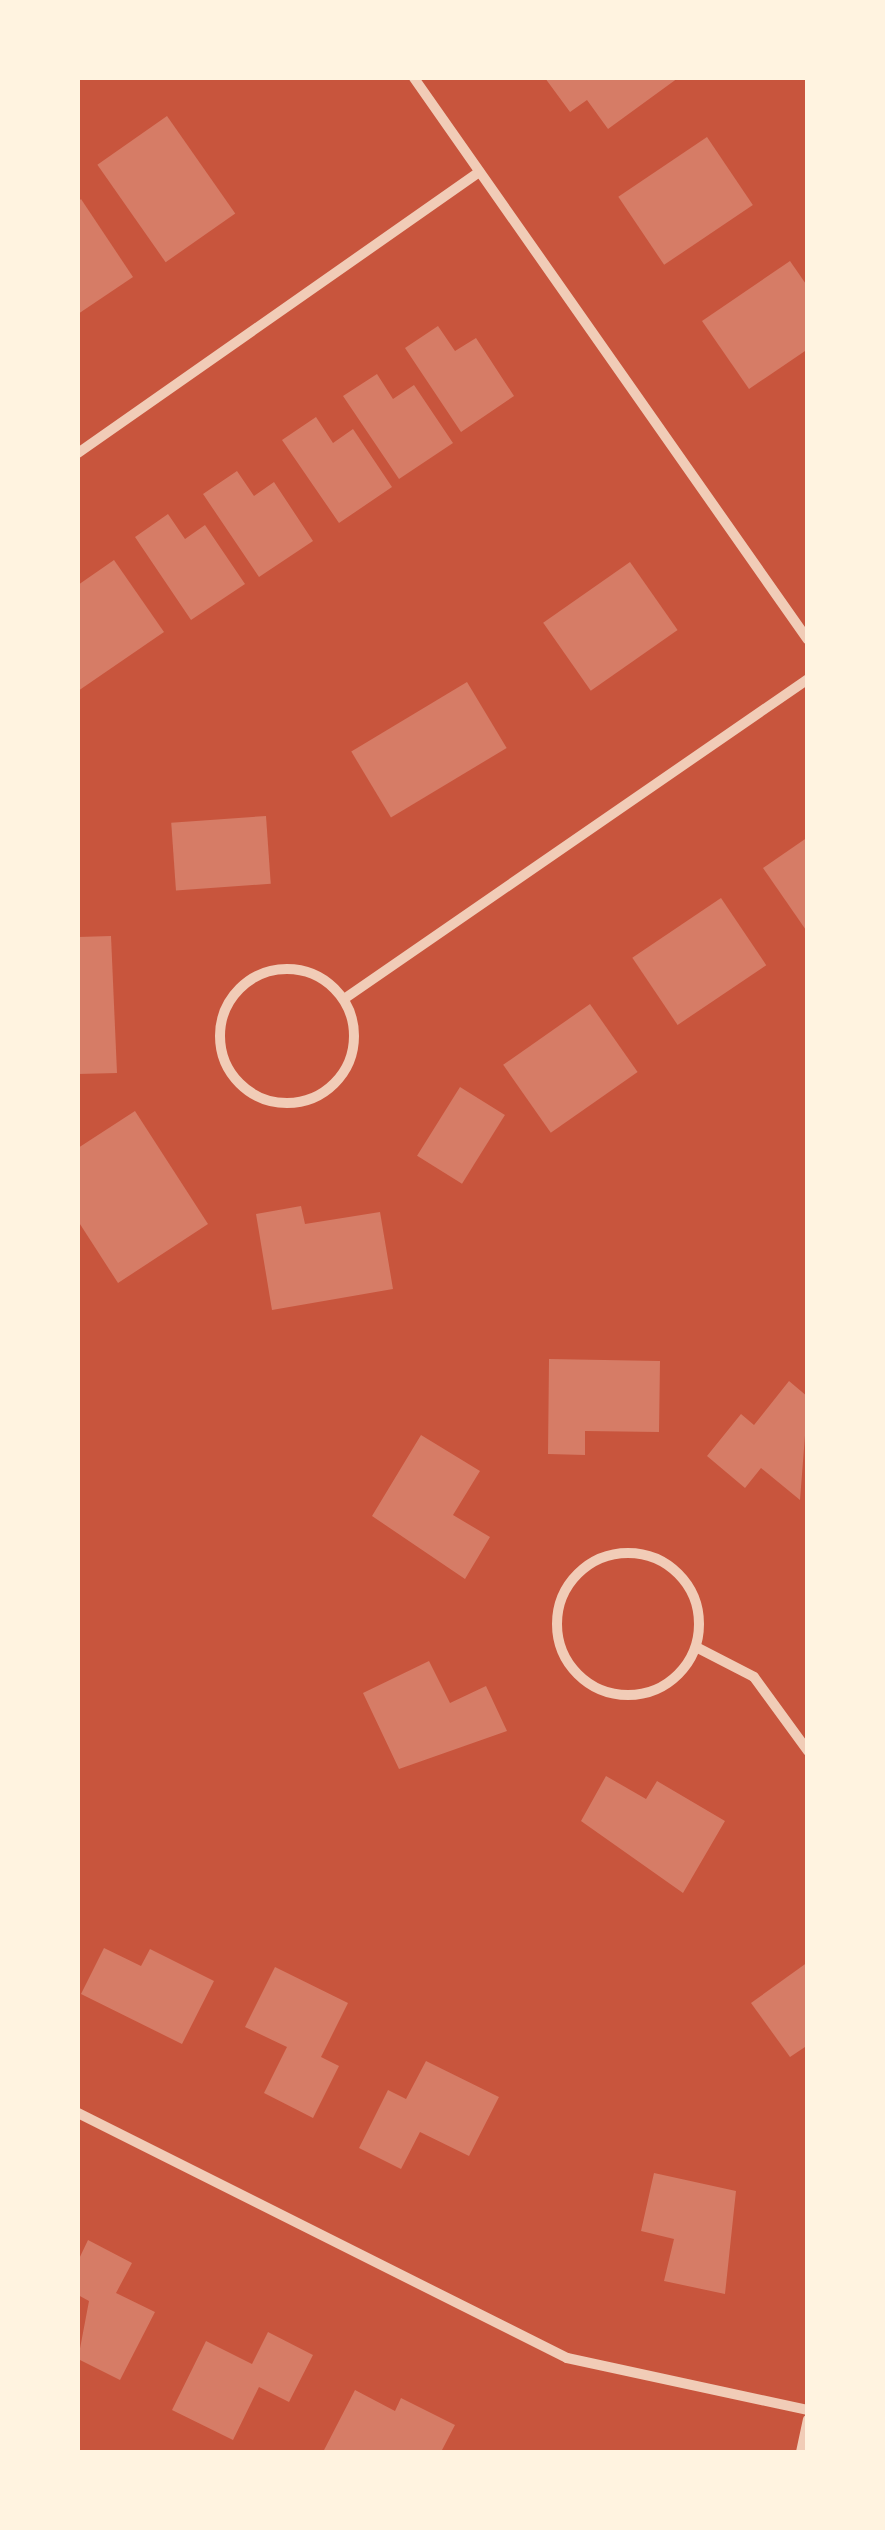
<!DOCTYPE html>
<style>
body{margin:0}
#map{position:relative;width:885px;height:2530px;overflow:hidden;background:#c8553d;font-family:"Nunito Sans",sans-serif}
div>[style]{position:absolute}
.building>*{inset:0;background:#d67c66;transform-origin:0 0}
.minor>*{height:10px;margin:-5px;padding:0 5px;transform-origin:5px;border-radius:5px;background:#f1ccb7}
.minor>.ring{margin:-5px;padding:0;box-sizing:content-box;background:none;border:10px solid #f1ccb7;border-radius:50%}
span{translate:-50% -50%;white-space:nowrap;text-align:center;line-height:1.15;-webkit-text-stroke:9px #fff3e0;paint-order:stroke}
.frame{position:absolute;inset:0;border:80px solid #fff3e0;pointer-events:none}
</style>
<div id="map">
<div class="building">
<i style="clip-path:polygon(545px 78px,678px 78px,608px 129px,587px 100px,570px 112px)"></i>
<i style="left:167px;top:116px;width:119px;height:85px;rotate:55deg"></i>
<i style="left:707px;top:137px;width:82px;height:107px;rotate:56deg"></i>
<i style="clip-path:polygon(81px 199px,133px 277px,78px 314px,78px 202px)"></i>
<i style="clip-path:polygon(790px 261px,808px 287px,808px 349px,749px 389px,702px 321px)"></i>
<i style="clip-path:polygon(438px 326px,455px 351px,476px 338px,514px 396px,461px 432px,405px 348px)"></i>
<i style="clip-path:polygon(377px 374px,393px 399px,414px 385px,453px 443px,399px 479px,343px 396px)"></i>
<i style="clip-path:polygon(316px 417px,333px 443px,353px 429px,392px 487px,339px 523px,282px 440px)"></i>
<i style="clip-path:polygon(237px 471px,254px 496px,274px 482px,313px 541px,259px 577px,203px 494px)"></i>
<i style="clip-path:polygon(168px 514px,185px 539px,205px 525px,245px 584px,191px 620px,135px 537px)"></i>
<i style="clip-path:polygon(114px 560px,164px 632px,78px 691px,78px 585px)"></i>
<i style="left:630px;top:562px;width:83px;height:106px;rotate:55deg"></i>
<i style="left:467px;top:682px;width:77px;height:135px;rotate:59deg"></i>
<i style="left:266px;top:816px;width:68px;height:95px;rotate:86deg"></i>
<i style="clip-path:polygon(808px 837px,808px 933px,763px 868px)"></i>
<i style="left:721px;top:898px;width:81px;height:107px;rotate:56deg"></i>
<i style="clip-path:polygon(111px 936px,117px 1073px,78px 1074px,78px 937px)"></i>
<i style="left:590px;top:1004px;width:83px;height:106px;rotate:55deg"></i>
<i style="left:460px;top:1087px;width:53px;height:81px;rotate:32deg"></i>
<i style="clip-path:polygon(135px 1111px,208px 1224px,118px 1283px,78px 1221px,78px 1148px)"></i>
<i style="clip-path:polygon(301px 1206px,305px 1224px,380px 1212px,393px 1289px,272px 1310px,256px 1214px)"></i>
<i style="clip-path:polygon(549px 1359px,660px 1361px,659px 1432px,585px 1431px,585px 1455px,548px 1454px)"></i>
<i style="clip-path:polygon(789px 1381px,808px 1397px,800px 1500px,761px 1468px,745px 1488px,707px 1456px,741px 1414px,754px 1425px)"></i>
<i style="clip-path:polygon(421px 1435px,480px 1471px,453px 1515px,490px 1537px,465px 1579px,372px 1516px)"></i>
<i style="clip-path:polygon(429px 1661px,450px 1703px,486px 1686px,507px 1731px,399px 1769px,363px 1693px)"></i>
<i style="clip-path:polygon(606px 1776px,646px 1799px,657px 1781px,725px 1821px,683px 1893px,581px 1821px)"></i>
<i style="clip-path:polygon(104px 1948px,141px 1966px,150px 1949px,214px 1981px,182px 2044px,81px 1994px)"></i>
<i style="clip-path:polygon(808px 1962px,808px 2045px,790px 2057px,751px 2003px)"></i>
<i style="clip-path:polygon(275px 1967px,348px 2003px,321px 2057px,339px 2066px,313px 2118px,264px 2093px,287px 2047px,245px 2027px)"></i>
<i style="clip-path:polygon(426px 2061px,499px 2097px,469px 2156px,420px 2132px,401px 2169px,359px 2148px,388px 2090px,406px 2099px)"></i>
<i style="clip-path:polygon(654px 2173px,736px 2191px,725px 2294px,664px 2281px,674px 2239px,641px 2231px)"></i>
<i style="clip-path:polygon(88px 2240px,132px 2263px,116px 2293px,155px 2312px,120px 2380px,78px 2359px,89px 2301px,78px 2295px,78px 2261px)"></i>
<i style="clip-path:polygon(268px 2332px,313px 2355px,289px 2402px,259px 2387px,233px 2440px,172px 2410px,206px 2341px,252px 2364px)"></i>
<i style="clip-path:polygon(355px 2390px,395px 2411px,401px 2398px,455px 2425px,441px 2452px,323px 2452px)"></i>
</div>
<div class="minor">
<i style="left:414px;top:78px;width:686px;rotate:54.97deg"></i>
<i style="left:78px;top:453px;width:490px;rotate:-35deg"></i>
<i class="ring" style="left:220px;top:969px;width:124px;height:124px"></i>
<i style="left:344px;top:999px;width:564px;rotate:-34.59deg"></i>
<i class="ring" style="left:557px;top:1553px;width:132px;height:132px"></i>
<i style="left:696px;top:1647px;width:65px;rotate:27.3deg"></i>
<i style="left:754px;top:1677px;width:92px;rotate:53.9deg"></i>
<i style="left:78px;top:2113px;width:547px;rotate:26.61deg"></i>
<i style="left:567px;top:2358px;width:247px;rotate:12.2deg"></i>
<i style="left:801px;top:2452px;width:33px;rotate:-78deg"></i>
</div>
<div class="frame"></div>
</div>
